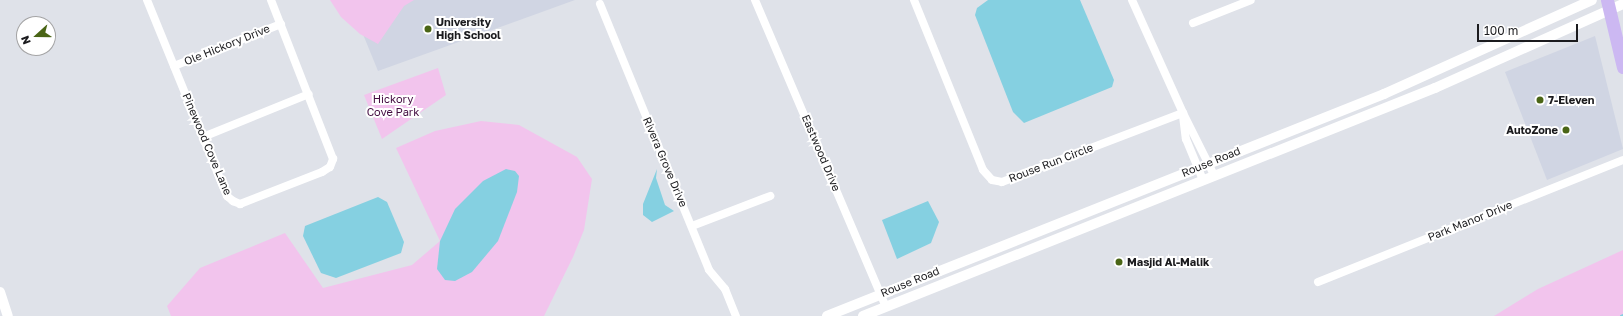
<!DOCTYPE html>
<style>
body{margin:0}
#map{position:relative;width:1623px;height:316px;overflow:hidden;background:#dfe2e9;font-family:"Golos Text",sans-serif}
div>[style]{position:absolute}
.built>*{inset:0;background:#d0d5e3}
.green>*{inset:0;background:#f2c4ed}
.water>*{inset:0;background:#85d0e1}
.stream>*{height:2px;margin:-1px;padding:0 1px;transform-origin:1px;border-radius:1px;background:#85d0e1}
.minor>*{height:8px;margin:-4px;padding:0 4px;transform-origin:4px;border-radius:4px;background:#fff}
.tertiary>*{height:10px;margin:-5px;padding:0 5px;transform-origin:5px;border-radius:5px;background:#fff}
.trunk>*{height:13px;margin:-6.5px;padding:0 6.5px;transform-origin:6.5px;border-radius:6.5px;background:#ccb8f2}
.dots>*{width:11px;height:11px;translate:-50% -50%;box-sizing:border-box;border:2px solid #fff;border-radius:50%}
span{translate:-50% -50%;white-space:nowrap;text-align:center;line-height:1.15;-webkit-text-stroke:4px #fff;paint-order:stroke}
.poi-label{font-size:11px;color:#1b1b1e;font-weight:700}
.left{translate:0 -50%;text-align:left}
.right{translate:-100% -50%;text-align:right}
.street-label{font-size:11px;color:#1b1b1e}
.park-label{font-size:11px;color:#440d42}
.north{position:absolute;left:16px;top:16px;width:40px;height:40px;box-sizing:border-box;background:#fff;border:1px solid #a4a4a5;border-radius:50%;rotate:249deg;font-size:11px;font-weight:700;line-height:16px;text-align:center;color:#1b1b1e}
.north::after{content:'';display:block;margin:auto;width:14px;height:18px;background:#4a6516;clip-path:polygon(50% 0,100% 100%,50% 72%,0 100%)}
.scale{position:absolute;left:1477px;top:24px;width:101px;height:18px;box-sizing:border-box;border:2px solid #1b1b1e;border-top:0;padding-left:5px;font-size:12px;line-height:14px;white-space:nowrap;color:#1b1b1e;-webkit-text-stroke:3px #fff;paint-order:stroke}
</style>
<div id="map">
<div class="built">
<i style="clip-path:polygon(349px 0,575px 0,378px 71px)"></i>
<i style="clip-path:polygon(1595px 36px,1623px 149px,1547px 180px,1505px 72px)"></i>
</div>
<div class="green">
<i style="clip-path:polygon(330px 0,414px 0,404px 6px,378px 44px,360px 34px,341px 17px)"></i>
<i style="clip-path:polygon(438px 68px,446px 95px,382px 139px,364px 95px)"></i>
<i style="clip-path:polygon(481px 121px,519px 125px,577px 157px,592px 179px,584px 230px,573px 257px,544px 316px,171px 316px,167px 306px,200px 268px,285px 233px,323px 288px,412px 265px,440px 241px,396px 148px,435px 131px)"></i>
<i style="clip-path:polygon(1623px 250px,1623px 316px,1494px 316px,1538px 289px)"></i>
</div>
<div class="water">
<i style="clip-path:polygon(988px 0,1080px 0,1114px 80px,1112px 87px,1024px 123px,1013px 112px,975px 15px,977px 8px)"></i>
<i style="clip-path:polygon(506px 169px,515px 171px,519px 176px,517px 192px,498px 241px,472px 272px,455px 281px,445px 280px,437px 269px,440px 241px,455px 209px,483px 181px)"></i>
<i style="clip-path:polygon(657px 169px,656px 178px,665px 205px,674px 211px,652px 222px,643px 215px,643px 204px)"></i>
<i style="clip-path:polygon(378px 197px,387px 202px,404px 242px,401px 253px,336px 278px,321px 273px,303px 236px,305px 226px)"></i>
<i style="clip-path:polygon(928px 201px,939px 222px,931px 243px,897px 259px,882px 220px)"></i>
</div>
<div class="stream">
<i style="left:1621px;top:316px;width:2px;rotate:-27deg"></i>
</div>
<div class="minor">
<i style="left:147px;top:0;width:212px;rotate:67.8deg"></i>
<i style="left:227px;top:196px;width:8px;rotate:40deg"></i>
<i style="left:233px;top:201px;width:8px;rotate:23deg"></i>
<i style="left:240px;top:204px;width:88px;rotate:-21.3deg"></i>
<i style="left:322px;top:172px;width:9px;rotate:-32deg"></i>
<i style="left:330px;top:167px;width:9px;rotate:-69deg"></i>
<i style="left:333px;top:159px;width:171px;rotate:-111.3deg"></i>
<i style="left:755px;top:0;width:334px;rotate:66.9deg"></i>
<i style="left:914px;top:0;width:183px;rotate:67.9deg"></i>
<i style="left:983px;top:170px;width:13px;rotate:48deg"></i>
<i style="left:992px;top:180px;width:10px;rotate:11deg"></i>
<i style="left:1002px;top:182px;width:194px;rotate:-20.9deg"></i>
<i style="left:1132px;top:0;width:124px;rotate:65.7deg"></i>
<i style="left:1183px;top:113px;width:69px;rotate:63.4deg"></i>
<i style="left:600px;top:4px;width:287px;rotate:67.7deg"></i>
<i style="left:709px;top:270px;width:25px;rotate:50deg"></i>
<i style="left:725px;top:289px;width:29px;rotate:68deg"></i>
<i style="left:1193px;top:23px;width:62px;rotate:-21.6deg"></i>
<i style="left:174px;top:66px;width:115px;rotate:-21.4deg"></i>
<i style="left:1183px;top:116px;width:23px;rotate:83deg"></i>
<i style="left:1186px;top:139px;width:44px;rotate:67.5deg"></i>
<i style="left:203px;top:137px;width:114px;rotate:-22.1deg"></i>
<i style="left:692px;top:226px;width:84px;rotate:-21deg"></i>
<i style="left:1318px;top:282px;width:328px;rotate:-21.8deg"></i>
</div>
<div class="tertiary">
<i style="left:0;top:292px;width:25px;rotate:72deg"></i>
<i style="left:827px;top:316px;width:600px;rotate:-21.73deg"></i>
<i style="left:1384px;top:94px;width:228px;rotate:-24.3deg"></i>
<i style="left:863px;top:316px;width:616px;rotate:-21.73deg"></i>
<i style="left:1435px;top:88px;width:206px;rotate:-24.1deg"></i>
</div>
<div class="trunk">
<i style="left:1607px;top:0;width:69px;rotate:76.6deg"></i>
</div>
<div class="dots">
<i style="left:428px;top:29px;background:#4a6516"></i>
<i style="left:1540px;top:100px;background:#4a6516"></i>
<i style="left:1566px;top:130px;background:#4a6516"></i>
<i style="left:1119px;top:262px;background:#4a6516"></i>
</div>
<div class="poi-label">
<span class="left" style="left:436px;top:29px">University<br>High School</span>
<span class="left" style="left:1548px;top:100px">7-Eleven</span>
<span class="right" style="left:1558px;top:130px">AutoZone</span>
<span class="left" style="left:1127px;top:262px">Masjid Al-Malik</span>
</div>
<div class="street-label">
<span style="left:227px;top:45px;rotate:-22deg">Ole Hickory Drive</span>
<span style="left:207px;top:144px;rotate:67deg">Pinewood Cove Lane</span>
<span style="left:821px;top:153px;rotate:67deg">Eastwood Drive</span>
<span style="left:665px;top:162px;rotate:67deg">Rivera Grove Drive</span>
<span style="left:1211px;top:162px;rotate:-22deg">Rouse Road</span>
<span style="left:1051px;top:163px;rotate:-21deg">Rouse Run Circle</span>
<span style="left:1470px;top:221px;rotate:-22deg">Park Manor Drive</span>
<span style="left:910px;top:282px;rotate:-22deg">Rouse Road</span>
</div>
<div class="park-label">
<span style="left:393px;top:106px">Hickory<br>Cove Park</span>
</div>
<div class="north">N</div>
<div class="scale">100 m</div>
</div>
